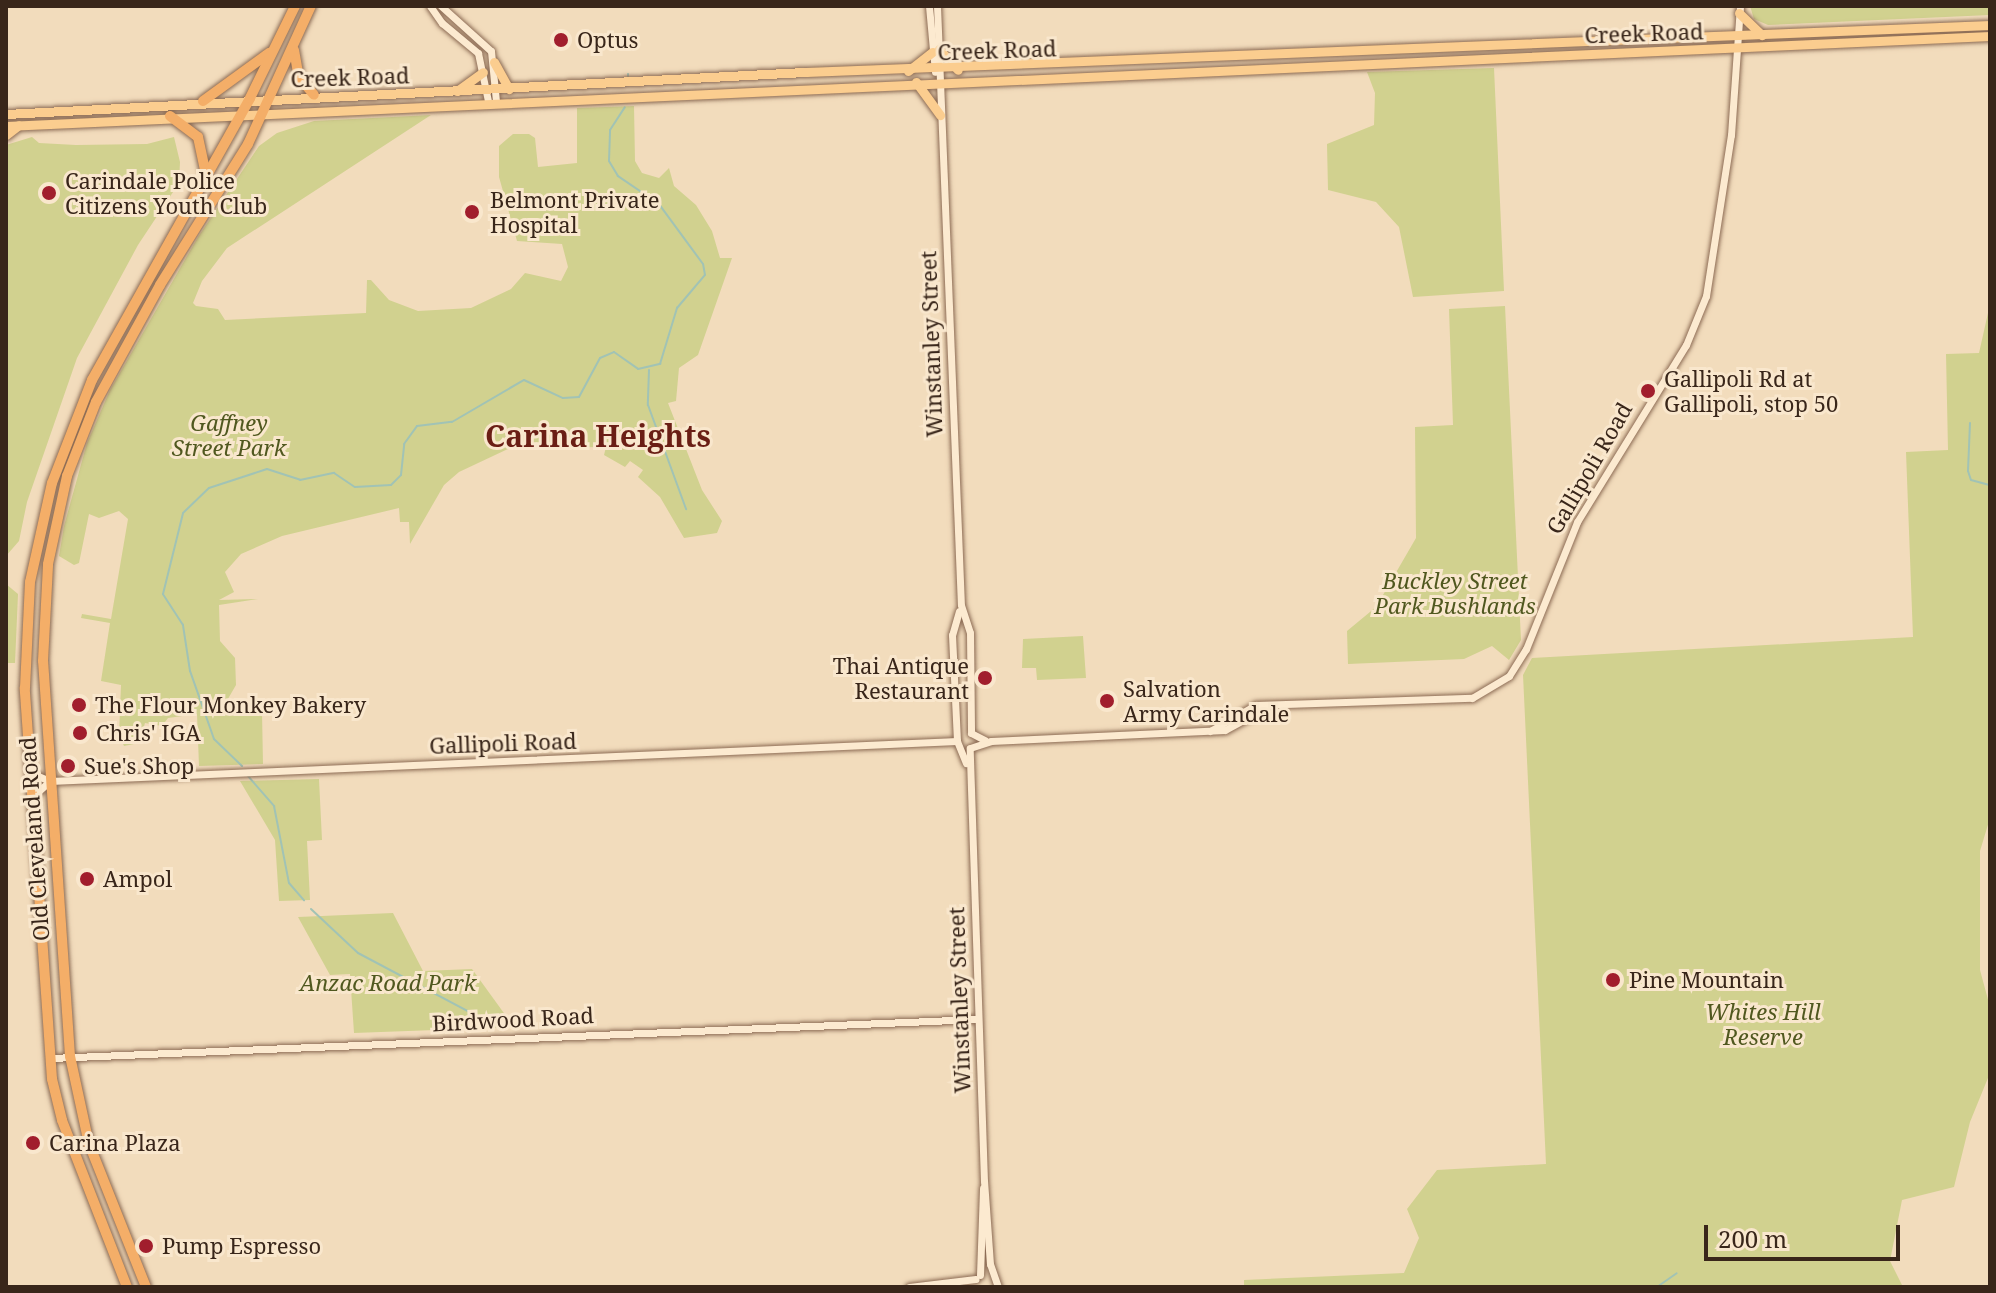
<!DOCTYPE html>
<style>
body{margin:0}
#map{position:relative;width:1996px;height:1293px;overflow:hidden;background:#f2dcbc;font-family:"Noto Serif",serif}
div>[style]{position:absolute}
.green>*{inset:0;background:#d1d18f}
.stream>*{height:2px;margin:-1px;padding:0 1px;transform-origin:1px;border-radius:1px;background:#a1c3b5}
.roads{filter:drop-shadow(0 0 2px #8c6b54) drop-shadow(0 0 2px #8c6b54)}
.tertiary>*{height:7px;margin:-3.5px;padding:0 3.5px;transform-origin:3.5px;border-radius:3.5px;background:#fcead0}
.primary>*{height:9px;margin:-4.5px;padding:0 4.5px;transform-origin:4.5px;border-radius:4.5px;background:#fbcd8f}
.trunk>*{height:10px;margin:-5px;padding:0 5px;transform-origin:5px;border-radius:5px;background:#f4ae68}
.dots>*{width:22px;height:22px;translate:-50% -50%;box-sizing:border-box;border:4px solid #f9e7cd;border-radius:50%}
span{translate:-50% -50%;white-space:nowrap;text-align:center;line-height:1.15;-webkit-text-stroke:6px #f9e7cd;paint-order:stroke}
.street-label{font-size:22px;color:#39261a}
.poi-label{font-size:22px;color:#39261a}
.left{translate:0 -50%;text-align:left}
.right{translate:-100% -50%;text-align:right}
.park-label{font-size:22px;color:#50581f;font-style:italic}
.district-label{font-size:30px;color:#6a1e15;font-weight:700}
.frame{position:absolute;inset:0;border:8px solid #39261a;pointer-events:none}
.scale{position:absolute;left:1704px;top:1225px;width:196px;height:36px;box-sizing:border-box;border:4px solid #39261a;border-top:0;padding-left:10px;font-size:24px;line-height:28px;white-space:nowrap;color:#39261a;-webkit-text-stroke:6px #f9e7cd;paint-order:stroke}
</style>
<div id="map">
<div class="green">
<i style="clip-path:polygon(1750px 6px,1990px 6px,1990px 15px,1768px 25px,1754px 19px)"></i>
<i style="clip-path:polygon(1494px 68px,1504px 291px,1413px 297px,1399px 227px,1376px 202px,1328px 190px,1327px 144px,1374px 125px,1375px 93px,1367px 72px)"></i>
<i style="clip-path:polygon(634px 106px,635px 161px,642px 173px,659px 178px,669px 168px,674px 186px,696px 205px,712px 231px,720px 258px,732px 258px,698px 355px,679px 368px,676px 401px,668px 403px,702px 490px,722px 521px,717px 533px,684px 538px,660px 497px,638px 477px,643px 470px,630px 461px,625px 467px,604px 455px,606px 447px,510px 448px,459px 472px,444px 485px,410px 544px,409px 522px,400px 522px,399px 508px,282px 536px,241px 554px,225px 572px,234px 592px,219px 600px,258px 599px,219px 605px,220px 641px,235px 658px,236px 685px,225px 704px,236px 713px,262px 712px,263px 764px,199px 766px,197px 714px,168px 718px,162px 726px,145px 723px,139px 743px,124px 746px,119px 735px,121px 685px,101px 681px,110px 623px,81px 618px,82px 614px,111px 619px,128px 519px,119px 511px,99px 518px,89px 514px,79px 563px,74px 565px,59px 556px,64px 526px,87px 443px,110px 390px,198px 237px,259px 146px,277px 133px,314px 121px,431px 115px,227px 248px,202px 281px,193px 303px,196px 306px,218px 309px,225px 320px,366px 313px,367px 280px,371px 280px,389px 300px,418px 311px,471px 308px,511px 289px,525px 273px,561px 281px,568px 267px,562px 244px,517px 241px,499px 177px,499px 146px,513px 134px,529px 134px,535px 138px,538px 167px,577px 163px,577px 108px)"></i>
<i style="clip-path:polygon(32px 137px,39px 143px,76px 145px,147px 144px,174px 137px,180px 162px,179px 183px,138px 245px,77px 358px,27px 502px,19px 541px,6px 556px,6px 145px)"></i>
<i style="clip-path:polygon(1990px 304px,1990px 818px,1980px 851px,1980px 970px,1990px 1007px,1990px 1073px,1970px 1122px,1954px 1187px,1902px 1200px,1890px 1261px,1903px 1287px,1244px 1287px,1244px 1280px,1404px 1273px,1419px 1238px,1407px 1209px,1437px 1170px,1546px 1164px,1523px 675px,1532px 658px,1913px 637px,1906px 452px,1948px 450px,1946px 354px,1979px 353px)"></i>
<i style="clip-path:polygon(1505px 306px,1521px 640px,1509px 660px,1492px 646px,1464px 659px,1348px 664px,1347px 631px,1376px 607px,1416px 538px,1415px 427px,1453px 425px,1449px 309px)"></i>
<i style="clip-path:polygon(6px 584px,18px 594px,15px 663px,6px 663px)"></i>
<i style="clip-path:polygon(1083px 636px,1086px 678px,1037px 680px,1036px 668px,1022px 668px,1023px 639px)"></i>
<i style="clip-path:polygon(319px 779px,322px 840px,307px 841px,310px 900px,279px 901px,275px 840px,240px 781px)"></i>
<i style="clip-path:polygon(393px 913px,423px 971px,472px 969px,514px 1027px,354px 1033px,350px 974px,330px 975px,298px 917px)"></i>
</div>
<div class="stream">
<i style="left:628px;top:74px;width:2px;rotate:90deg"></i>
<i style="left:649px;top:370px;width:35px;rotate:92deg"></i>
<i style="left:648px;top:405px;width:111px;rotate:69.9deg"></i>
<i style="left:1970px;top:423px;width:48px;rotate:92.4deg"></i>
<i style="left:1968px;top:471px;width:9px;rotate:72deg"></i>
<i style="left:1971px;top:480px;width:20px;rotate:15deg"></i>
<i style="left:242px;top:766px;width:39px;rotate:-136deg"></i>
<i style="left:214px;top:739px;width:72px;rotate:-109.4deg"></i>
<i style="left:190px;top:671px;width:47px;rotate:-98.7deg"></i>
<i style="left:183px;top:625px;width:37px;rotate:-123deg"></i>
<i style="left:163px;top:594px;width:83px;rotate:-76.1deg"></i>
<i style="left:183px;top:513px;width:36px;rotate:-44deg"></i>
<i style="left:209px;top:488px;width:61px;rotate:-18.1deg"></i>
<i style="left:267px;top:469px;width:35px;rotate:18deg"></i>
<i style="left:300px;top:480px;width:35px;rotate:-12deg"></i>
<i style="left:334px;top:473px;width:25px;rotate:34deg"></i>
<i style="left:355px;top:487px;width:36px;rotate:-3deg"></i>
<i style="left:391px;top:485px;width:14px;rotate:-45deg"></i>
<i style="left:401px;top:475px;width:31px;rotate:-84deg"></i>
<i style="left:404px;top:444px;width:22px;rotate:-54deg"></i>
<i style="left:417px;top:426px;width:35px;rotate:-7deg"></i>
<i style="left:452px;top:422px;width:83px;rotate:-30.3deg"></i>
<i style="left:524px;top:380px;width:43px;rotate:24.8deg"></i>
<i style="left:563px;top:398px;width:16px;rotate:-4deg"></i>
<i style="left:579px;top:397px;width:44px;rotate:-61.7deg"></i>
<i style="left:600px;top:358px;width:15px;rotate:-23deg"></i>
<i style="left:614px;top:352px;width:29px;rotate:35deg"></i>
<i style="left:638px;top:369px;width:23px;rotate:-13deg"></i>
<i style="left:660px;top:364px;width:59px;rotate:-73.1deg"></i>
<i style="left:677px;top:308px;width:43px;rotate:-49.7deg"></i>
<i style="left:705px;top:275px;width:11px;rotate:-100deg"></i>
<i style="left:703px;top:264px;width:74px;rotate:-126.3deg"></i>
<i style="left:659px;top:204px;width:50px;rotate:-145.7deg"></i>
<i style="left:618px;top:176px;width:17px;rotate:-121deg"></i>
<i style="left:609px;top:161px;width:31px;rotate:-88deg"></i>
<i style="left:610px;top:130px;width:27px;rotate:-57deg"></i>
<i style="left:248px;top:776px;width:40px;rotate:49deg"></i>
<i style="left:274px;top:806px;width:78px;rotate:79deg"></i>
<i style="left:289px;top:883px;width:23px;rotate:49deg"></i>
<i style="left:311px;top:909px;width:64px;rotate:43.1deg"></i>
<i style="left:358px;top:953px;width:152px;rotate:27.9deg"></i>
<i style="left:1657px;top:1287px;width:24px;rotate:-35deg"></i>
</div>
<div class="roads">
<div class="tertiary">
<i style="left:430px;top:6px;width:21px;rotate:55deg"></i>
<i style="left:442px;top:23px;width:47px;rotate:39.8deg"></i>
<i style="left:478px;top:53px;width:49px;rotate:78.2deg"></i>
<i style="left:441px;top:6px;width:67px;rotate:42deg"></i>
<i style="left:491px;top:51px;width:50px;rotate:84.3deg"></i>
<i style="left:929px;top:6px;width:66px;rotate:84.8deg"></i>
<i style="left:937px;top:6px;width:599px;rotate:87.71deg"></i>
<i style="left:961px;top:605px;width:29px;rotate:72deg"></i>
<i style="left:970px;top:633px;width:100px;rotate:89.4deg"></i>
<i style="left:971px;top:733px;width:16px;rotate:27deg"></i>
<i style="left:959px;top:611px;width:25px;rotate:106deg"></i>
<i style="left:952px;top:635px;width:106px;rotate:87.3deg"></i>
<i style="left:957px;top:741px;width:24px;rotate:68deg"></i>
<i style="left:1210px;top:731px;width:53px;rotate:-29.5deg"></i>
<i style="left:1256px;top:705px;width:216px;rotate:-1.9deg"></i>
<i style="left:1472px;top:698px;width:43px;rotate:-30.7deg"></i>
<i style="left:1509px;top:676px;width:32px;rotate:-58deg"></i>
<i style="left:1526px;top:649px;width:137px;rotate:-68.1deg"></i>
<i style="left:1577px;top:522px;width:208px;rotate:-58.4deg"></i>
<i style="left:1686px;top:345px;width:53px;rotate:-67.8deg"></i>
<i style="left:1706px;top:296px;width:163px;rotate:-81.2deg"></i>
<i style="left:1731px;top:135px;width:129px;rotate:-86deg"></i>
<i style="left:31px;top:773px;width:21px;rotate:23deg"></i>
<i style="left:50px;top:781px;width:908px;rotate:-2.53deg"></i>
<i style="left:32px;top:797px;width:24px;rotate:-42deg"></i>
<i style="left:51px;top:1058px;width:927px;rotate:-2.41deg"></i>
<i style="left:980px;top:1275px;width:87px;rotate:-88deg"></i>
<i style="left:909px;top:1287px;width:67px;rotate:-6.8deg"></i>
<i style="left:998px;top:1287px;width:24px;rotate:-109deg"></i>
<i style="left:990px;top:1264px;width:83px;rotate:-94.1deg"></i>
<i style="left:984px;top:1181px;width:433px;rotate:-91.9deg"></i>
<i style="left:970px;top:748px;width:22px;rotate:-18deg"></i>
<i style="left:991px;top:741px;width:234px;rotate:-2.7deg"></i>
<i style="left:1225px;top:730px;width:48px;rotate:-28.7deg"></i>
</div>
<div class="primary">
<i style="left:1739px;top:13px;width:32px;rotate:44deg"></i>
<i style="left:939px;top:49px;width:28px;rotate:48deg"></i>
<i style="left:494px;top:62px;width:31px;rotate:61deg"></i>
<i style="left:908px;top:71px;width:31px;rotate:-38deg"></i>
<i style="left:916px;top:82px;width:41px;rotate:54deg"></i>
<i style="left:457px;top:91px;width:32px;rotate:-36deg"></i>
<i style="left:6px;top:114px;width:801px;rotate:-3.01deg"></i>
<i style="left:806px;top:72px;width:1185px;rotate:-2.27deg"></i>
<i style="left:6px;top:126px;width:1986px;rotate:-2.6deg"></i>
<i style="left:6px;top:135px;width:16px;rotate:-38deg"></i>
</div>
<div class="trunk">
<i style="left:294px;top:50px;width:27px;rotate:80deg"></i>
<i style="left:299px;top:77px;width:23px;rotate:50deg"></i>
<i style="left:203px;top:101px;width:82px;rotate:-36deg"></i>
<i style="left:170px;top:116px;width:35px;rotate:37deg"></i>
<i style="left:198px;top:137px;width:38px;rotate:78deg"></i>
<i style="left:127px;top:1287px;width:179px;rotate:-111.3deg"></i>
<i style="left:62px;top:1120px;width:42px;rotate:-103.7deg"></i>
<i style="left:52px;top:1079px;width:392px;rotate:-94deg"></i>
<i style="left:25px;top:688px;width:106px;rotate:-87.3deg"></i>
<i style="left:30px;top:582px;width:101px;rotate:-77.5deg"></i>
<i style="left:52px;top:483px;width:110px;rotate:-68.8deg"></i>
<i style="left:92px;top:380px;width:323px;rotate:-60.7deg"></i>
<i style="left:250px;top:98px;width:102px;rotate:-63.9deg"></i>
<i style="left:146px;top:1287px;width:154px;rotate:-111.7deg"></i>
<i style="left:89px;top:1144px;width:90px;rotate:-102.2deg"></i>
<i style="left:70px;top:1056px;width:396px;rotate:-93.9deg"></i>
<i style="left:43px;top:661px;width:97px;rotate:-87deg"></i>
<i style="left:48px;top:564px;width:90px;rotate:-77.8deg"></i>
<i style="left:67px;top:476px;width:79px;rotate:-68.6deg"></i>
<i style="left:96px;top:402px;width:133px;rotate:-61.3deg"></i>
<i style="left:160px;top:285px;width:166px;rotate:-58deg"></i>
<i style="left:248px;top:144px;width:152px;rotate:-65.5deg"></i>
</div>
</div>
<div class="dots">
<i style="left:561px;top:40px;background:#a11e2d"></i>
<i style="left:49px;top:193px;background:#a11e2d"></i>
<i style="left:472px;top:212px;background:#a11e2d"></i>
<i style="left:1648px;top:391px;background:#a11e2d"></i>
<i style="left:985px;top:678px;background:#a11e2d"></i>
<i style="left:1107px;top:701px;background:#a11e2d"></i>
<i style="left:79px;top:705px;background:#a11e2d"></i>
<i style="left:80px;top:733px;background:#a11e2d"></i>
<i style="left:68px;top:766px;background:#a11e2d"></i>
<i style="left:87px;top:879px;background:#a11e2d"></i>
<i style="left:1613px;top:980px;background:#a11e2d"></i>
<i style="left:33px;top:1143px;background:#a11e2d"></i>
<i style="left:146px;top:1246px;background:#a11e2d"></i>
</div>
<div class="street-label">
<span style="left:1644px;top:33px;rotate:-2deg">Creek Road</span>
<span style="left:997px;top:50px;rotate:-2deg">Creek Road</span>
<span style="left:350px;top:77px;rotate:-2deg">Creek Road</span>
<span style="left:931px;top:344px;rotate:-92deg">Winstanley Street</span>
<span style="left:1589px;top:468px;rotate:-60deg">Gallipoli Road</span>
<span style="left:503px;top:743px;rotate:-2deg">Gallipoli Road</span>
<span style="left:34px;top:839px;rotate:-94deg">Old Cleveland Road</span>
<span style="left:959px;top:1000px;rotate:-92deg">Winstanley Street</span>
<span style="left:513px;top:1019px;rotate:-3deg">Birdwood Road</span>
</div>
<div class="poi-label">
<span class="left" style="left:577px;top:40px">Optus</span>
<span class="left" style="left:65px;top:193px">Carindale Police<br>Citizens Youth Club</span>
<span class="left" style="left:490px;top:212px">Belmont Private<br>Hospital</span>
<span class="left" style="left:1664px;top:391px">Gallipoli Rd at<br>Gallipoli, stop 50</span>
<span class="right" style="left:969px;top:678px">Thai Antique<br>Restaurant</span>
<span class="left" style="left:1123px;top:701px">Salvation<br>Army Carindale</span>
<span class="left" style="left:95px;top:705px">The Flour Monkey Bakery</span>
<span class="left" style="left:96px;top:733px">Chris' IGA</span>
<span class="left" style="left:84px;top:766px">Sue's Shop</span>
<span class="left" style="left:103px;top:879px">Ampol</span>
<span class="left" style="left:1629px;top:980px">Pine Mountain</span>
<span class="left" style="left:49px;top:1143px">Carina Plaza</span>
<span class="left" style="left:162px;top:1246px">Pump Espresso</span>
</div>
<div class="park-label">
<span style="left:229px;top:435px">Gaffney<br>Street Park</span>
<span style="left:1455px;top:593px">Buckley Street<br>Park Bushlands</span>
<span style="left:388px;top:983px">Anzac Road Park</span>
<span style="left:1763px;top:1024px">Whites Hill<br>Reserve</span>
</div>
<div class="district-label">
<span style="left:598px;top:436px">Carina Heights</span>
</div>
<div class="frame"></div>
<div class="scale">200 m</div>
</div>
